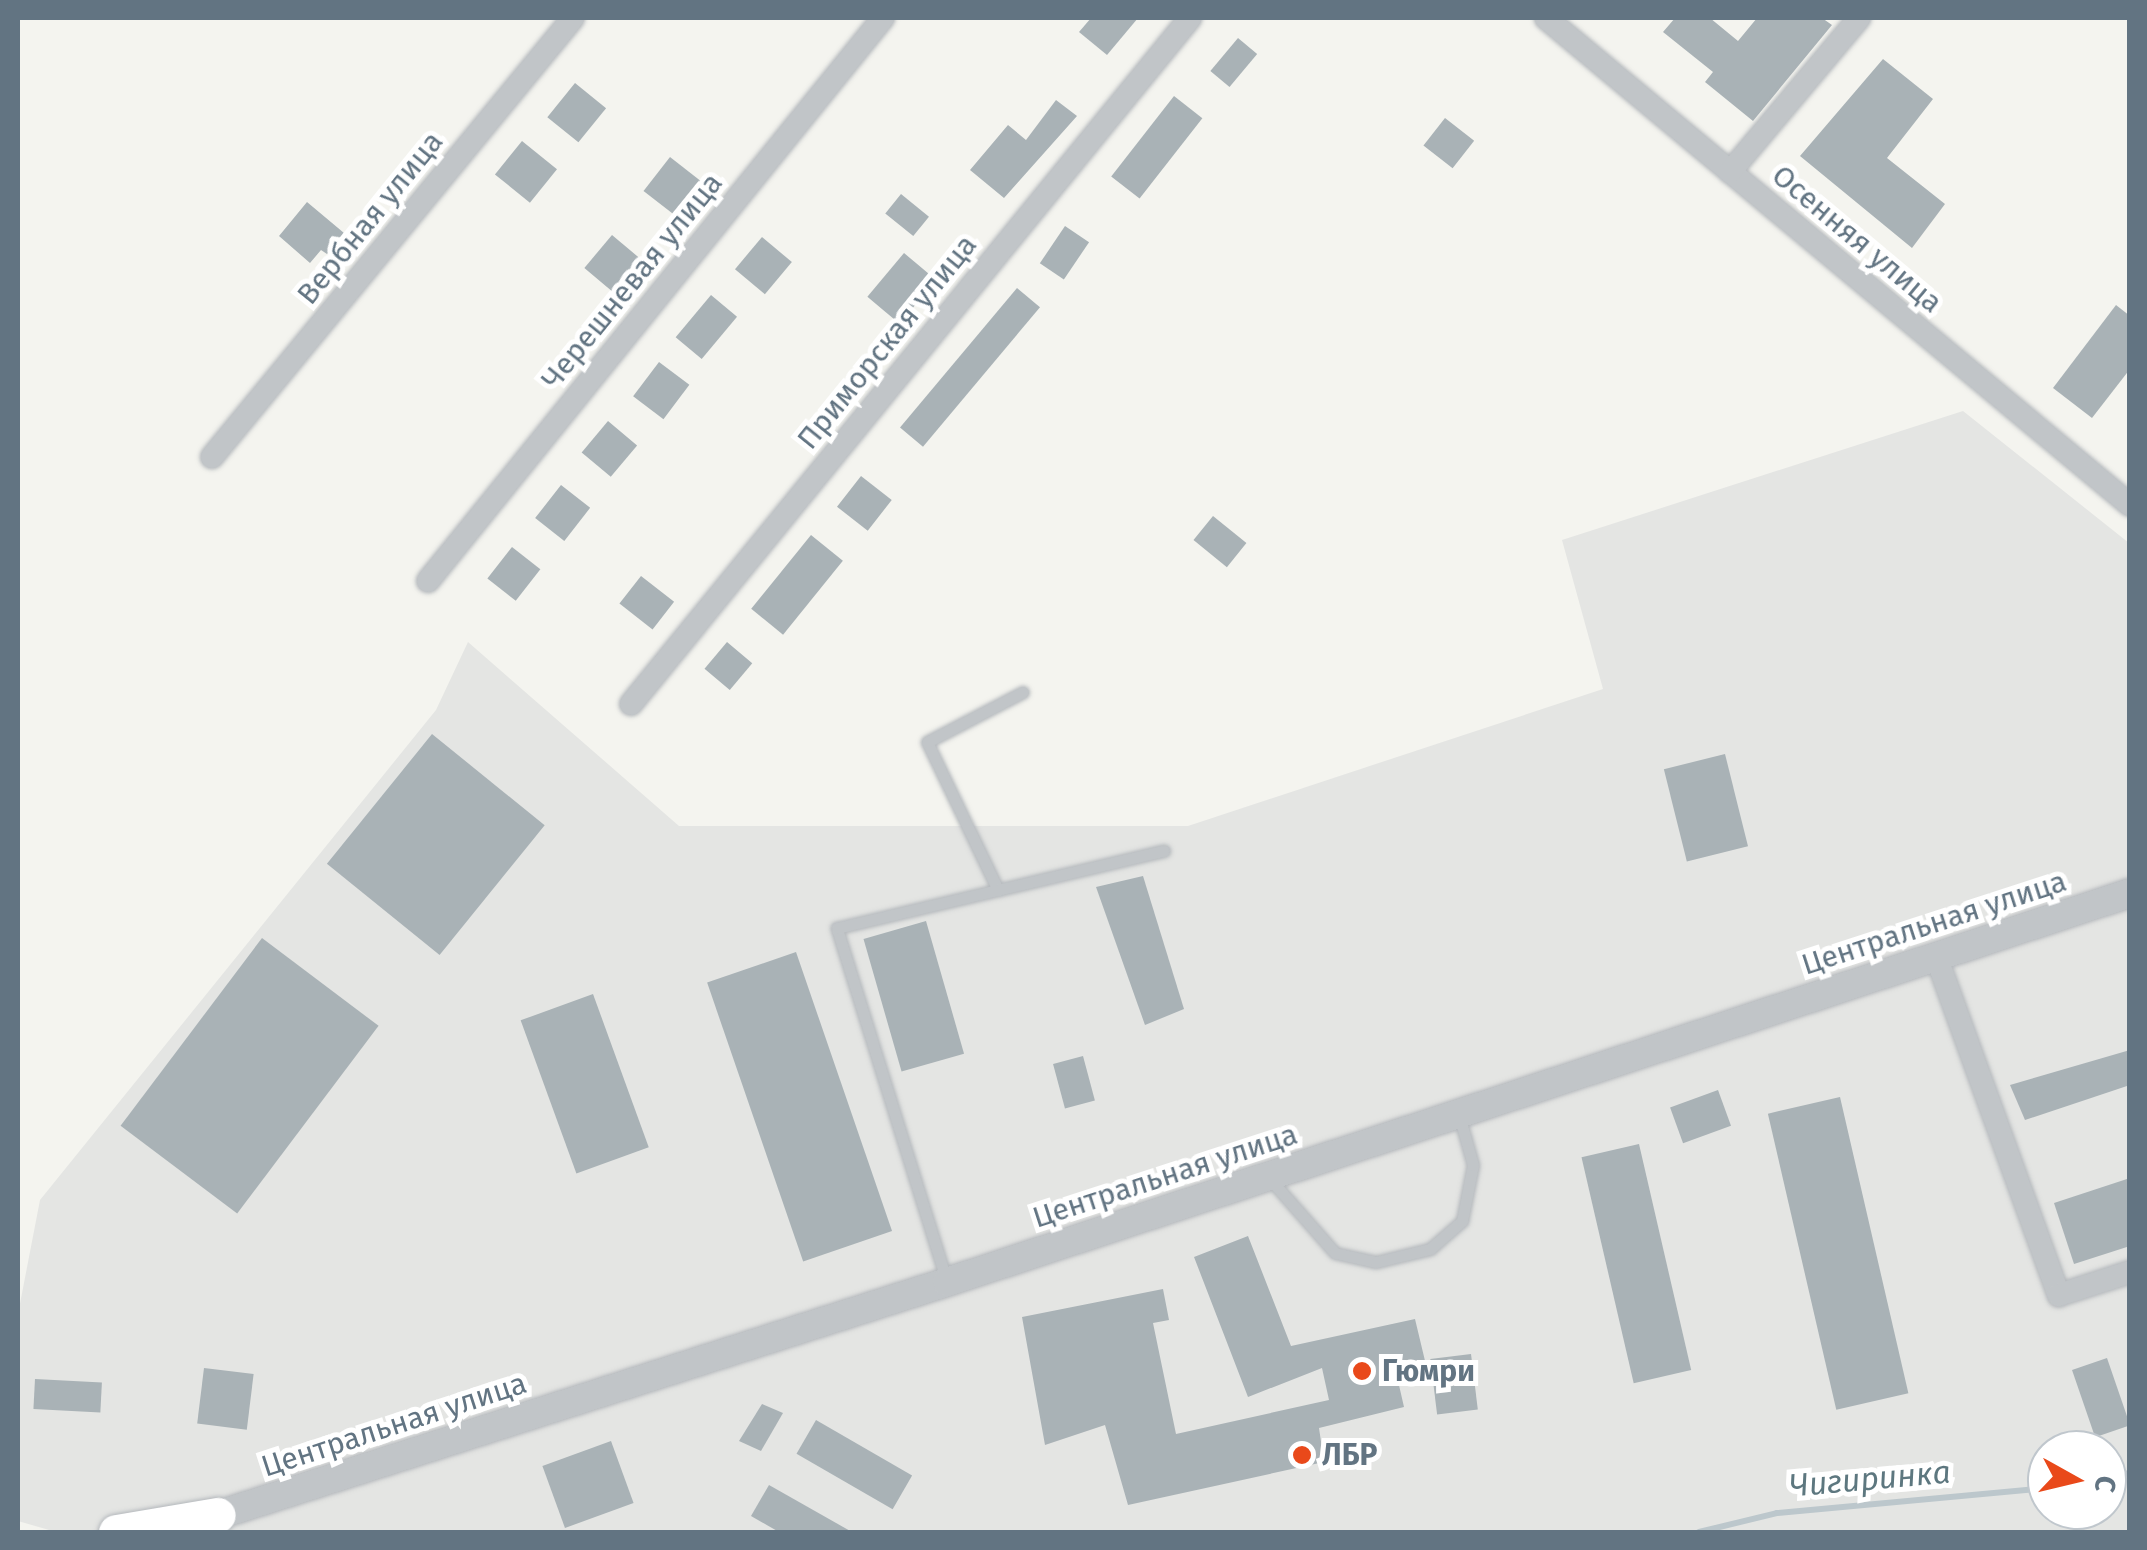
<!DOCTYPE html>
<meta charset="utf-8">
<style>
body{margin:0}
#map{position:relative;width:2147px;height:1550px;overflow:hidden;background:#f4f4ef;font-family:"Fira Sans",sans-serif}
div>[style]{position:absolute}
.built>*{inset:0;background:#e4e5e3}
.stream>*{height:6px;margin:-3px;padding:0 3px;transform-origin:3px;border-radius:3px;background:#bcc7cc}
.building>*{inset:0;background:#a9b2b6;transform-origin:0 0}
.roads{filter:drop-shadow(0 0 2px #b4b8bc) drop-shadow(0 0 2px #b4b8bc)}
.service>*{height:11px;margin:-5.5px;padding:0 5.5px;transform-origin:5.5px;border-radius:5.5px;background:#c1c5c8}
.minor>*{height:22px;margin:-11px;padding:0 11px;transform-origin:11px;border-radius:11px;background:#c1c5c8}
.tertiary>*{height:28px;margin:-14px;padding:0 14px;transform-origin:14px;border-radius:14px;background:#c1c5c8}
.primary>*{height:35px;margin:-17.5px;padding:0 17.5px;transform-origin:17.5px;border-radius:17.5px;background:#fff}
.dots>*{width:28px;height:28px;translate:-50% -50%;box-sizing:border-box;border:5px solid #fff;border-radius:50%}
span{translate:-50% -50%;white-space:nowrap;text-align:center;line-height:1.15;-webkit-text-stroke:10px #fff;paint-order:stroke}
.street-label{font-size:30px;color:#627482}
.poi-label{font-size:30px;color:#627482;font-weight:700}
.left{translate:0 -50%;text-align:left}
.water-label{font-size:32px;color:#5d777f;font-style:italic}
.frame{position:absolute;inset:0;border:20px solid #627482;pointer-events:none}
.north{position:absolute;left:2027px;top:1430px;width:100px;height:100px;box-sizing:border-box;background:#fff;border:2px solid #c0c7cd;border-radius:50%;rotate:98deg;font-size:28px;font-weight:700;line-height:40px;text-align:center;color:#627482}
.north::after{content:'';display:block;margin:auto;width:35px;height:45px;background:#e9491a;clip-path:polygon(50% 0,100% 100%,50% 72%,0 100%)}
</style>
<div id="map">
<div class="built">
<i style="clip-path:polygon(evenodd,1963px 411px,2129px 543px,2129px 1532px,56px 1532px,18px 1521px,18px 1314px,40px 1200px,436px 710px,468px 642px,679px 826px,1188px 826px,1603px 689px,1562px 540px,1963px 411px,2047px 1450px,2107px 1450px,2107px 1510px,2047px 1510px,2047px 1450px)"></i>
</div>
<div class="stream">
<i style="left:2107px;top:1477px;width:23px;rotate:-10deg"></i>
<i style="left:1699px;top:1532px;width:80px;rotate:-13.7deg"></i>
<i style="left:1777px;top:1513px;width:271px;rotate:-5.3deg"></i>
</div>
<div class="building">
<i style="clip-path:polygon(1091px 18px,1138px 18px,1107px 55px,1079px 32px)"></i>
<i style="clip-path:polygon(1675px 18px,1710px 18px,1738px 41px,1757px 18px,1822px 18px,1832px 25px,1753px 121px,1705px 82px,1713px 72px,1663px 32px)"></i>
<i style="left:1238px;top:38px;width:25px;height:43px;rotate:40deg"></i>
<i style="clip-path:polygon(1883px 59px,1933px 99px,1887px 158px,1945px 204px,1912px 248px,1800px 156px)"></i>
<i style="left:575px;top:83px;width:40px;height:44px;rotate:39deg"></i>
<i style="left:1174px;top:96px;width:36px;height:102px;rotate:38deg"></i>
<i style="clip-path:polygon(1056px 100px,1077px 116px,1004px 198px,970px 170px,1008px 125px,1026px 140px)"></i>
<i style="left:1445px;top:118px;width:37px;height:35px;rotate:38deg"></i>
<i style="left:522px;top:141px;width:45px;height:43px;rotate:39deg"></i>
<i style="left:670px;top:157px;width:43px;height:43px;rotate:38deg"></i>
<i style="left:901px;top:194px;width:36px;height:25px;rotate:39deg"></i>
<i style="clip-path:polygon(307px 202px,344px 233px,327px 254px,321px 250px,310px 263px,279px 236px)"></i>
<i style="left:1065px;top:226px;width:29px;height:45px;rotate:34deg"></i>
<i style="left:612px;top:235px;width:40px;height:43px;rotate:40deg"></i>
<i style="left:762px;top:237px;width:39px;height:42px;rotate:40deg"></i>
<i style="left:904px;top:253px;width:42px;height:57px;rotate:40deg"></i>
<i style="left:1017px;top:288px;width:30px;height:182px;rotate:40deg"></i>
<i style="left:711px;top:295px;width:34px;height:55px;rotate:40deg"></i>
<i style="clip-path:polygon(2116px 305px,2130px 316px,2130px 369px,2092px 418px,2053px 388px)"></i>
<i style="left:659px;top:362px;width:38px;height:43px;rotate:37deg"></i>
<i style="left:608px;top:421px;width:38px;height:41px;rotate:40deg"></i>
<i style="left:861px;top:476px;width:39px;height:39px;rotate:38deg"></i>
<i style="left:561px;top:485px;width:37px;height:42px;rotate:38deg"></i>
<i style="left:1213px;top:516px;width:43px;height:31px;rotate:39deg"></i>
<i style="left:811px;top:535px;width:41px;height:95px;rotate:39deg"></i>
<i style="left:512px;top:547px;width:36px;height:40px;rotate:38deg"></i>
<i style="left:641px;top:576px;width:42px;height:35px;rotate:38deg"></i>
<i style="left:727px;top:642px;width:33px;height:35px;rotate:40deg"></i>
<i style="left:432px;top:734px;width:145px;height:167px;rotate:39deg"></i>
<i style="left:1725px;top:754px;width:95px;height:63px;rotate:76deg"></i>
<i style="clip-path:polygon(1143px 876px,1184px 1009px,1145px 1025px,1096px 887px)"></i>
<i style="left:926px;top:921px;width:138px;height:65px;rotate:74deg"></i>
<i style="left:262px;top:938px;width:146px;height:235px;rotate:37deg"></i>
<i style="left:796px;top:952px;width:295px;height:94px;rotate:71deg"></i>
<i style="left:593px;top:994px;width:163px;height:77px;rotate:70deg"></i>
<i style="clip-path:polygon(2130px 1050px,2130px 1085px,2025px 1120px,2010px 1085px)"></i>
<i style="left:1083px;top:1056px;width:46px;height:31px;rotate:75deg"></i>
<i style="left:1718px;top:1090px;width:38px;height:51px;rotate:70deg"></i>
<i style="left:1840px;top:1097px;width:304px;height:74px;rotate:77deg"></i>
<i style="left:1639px;top:1144px;width:232px;height:59px;rotate:77deg"></i>
<i style="clip-path:polygon(2130px 1178px,2130px 1246px,2074px 1264px,2054px 1203px)"></i>
<i style="clip-path:polygon(1248px 1236px,1291px 1346px,1415px 1319px,1426px 1365px,1396px 1372px,1404px 1407px,1319px 1428px,1324px 1462px,1128px 1505px,1105px 1425px,1045px 1445px,1022px 1317px,1163px 1289px,1169px 1320px,1153px 1323px,1176px 1434px,1329px 1400px,1322px 1368px,1248px 1397px,1194px 1257px)"></i>
<i style="left:1471px;top:1354px;width:56px;height:41px;rotate:83deg"></i>
<i style="left:2107px;top:1358px;width:71px;height:37px;rotate:71deg"></i>
<i style="left:204px;top:1368px;width:50px;height:56px;rotate:7deg"></i>
<i style="left:35px;top:1379px;width:67px;height:30px;rotate:3deg"></i>
<i style="clip-path:polygon(762px 1404px,783px 1413px,761px 1451px,739px 1441px)"></i>
<i style="left:816px;top:1420px;width:111px;height:39px;rotate:30deg"></i>
<i style="left:611px;top:1441px;width:66px;height:73px;rotate:70deg"></i>
<i style="clip-path:polygon(769px 1485px,852px 1532px,779px 1532px,751px 1516px)"></i>
</div>
<div class="roads">
<div class="service">
<i style="left:998px;top:890px;width:164px;rotate:-115.6deg"></i>
<i style="left:927px;top:742px;width:108px;rotate:-27.5deg"></i>
<i style="left:1270px;top:1179px;width:98px;rotate:48.7deg"></i>
<i style="left:1335px;top:1253px;width:42px;rotate:12.4deg"></i>
<i style="left:1376px;top:1262px;width:56px;rotate:-13.5deg"></i>
<i style="left:1430px;top:1249px;width:43px;rotate:-41.2deg"></i>
<i style="left:1462px;top:1221px;width:57px;rotate:-78.9deg"></i>
<i style="left:1473px;top:1165px;width:52px;rotate:-105.6deg"></i>
<i style="left:947px;top:1282px;width:371px;rotate:-107.3deg"></i>
<i style="left:837px;top:928px;width:336px;rotate:-13.3deg"></i>
</div>
<div class="minor">
<i style="left:1546px;top:18px;width:760px;rotate:39.82deg"></i>
<i style="left:1730px;top:172px;width:201px;rotate:-50deg"></i>
<i style="left:212px;top:457px;width:568px;rotate:-50.57deg"></i>
<i style="left:428px;top:581px;width:724px;rotate:-51.06deg"></i>
<i style="left:631px;top:704px;width:885px;rotate:-50.82deg"></i>
<i style="left:1936px;top:956px;width:361px;rotate:70.1deg"></i>
<i style="left:2059px;top:1295px;width:75px;rotate:-17.9deg"></i>
</div>
<div class="tertiary">
<i style="left:208px;top:1530px;width:18px;rotate:-56deg"></i>
<i style="left:218px;top:1515px;width:765px;rotate:-17.72deg"></i>
<i style="left:947px;top:1282px;width:1245px;rotate:-18.2deg"></i>
</div>
<div class="primary">
<i style="left:116px;top:1532px;width:103px;rotate:-9.5deg"></i>
</div>
</div>
<div class="dots">
<i style="left:1362px;top:1371px;background:#e9491a"></i>
<i style="left:1302px;top:1455px;background:#e9491a"></i>
</div>
<div class="street-label">
<span style="left:370px;top:218px;rotate:-51deg">Вербная улица</span>
<span style="left:1857px;top:239px;rotate:40deg">Осенняя улица</span>
<span style="left:632px;top:281px;rotate:-51deg">Черешневая улица</span>
<span style="left:887px;top:342px;rotate:-51deg">Приморская улица</span>
<span style="left:1934px;top:923px;rotate:-18deg">Центральная улица</span>
<span style="left:1165px;top:1176px;rotate:-18deg">Центральная улица</span>
<span style="left:394px;top:1425px;rotate:-18deg">Центральная улица</span>
</div>
<div class="poi-label">
<span class="left" style="left:1382px;top:1371px">Гюмри</span>
<span class="left" style="left:1322px;top:1455px">ЛБР</span>
</div>
<div class="water-label">
<span style="left:1870px;top:1479px;rotate:-5deg">Чигиринка</span>
</div>
<div class="frame"></div>
<div class="north">С</div>
</div>
